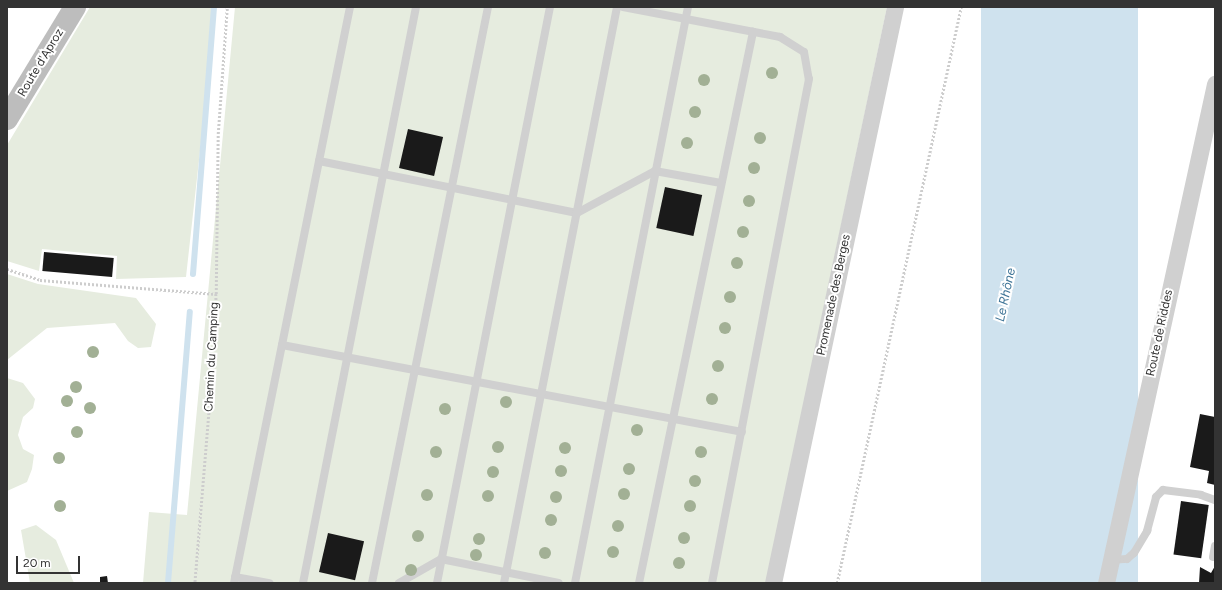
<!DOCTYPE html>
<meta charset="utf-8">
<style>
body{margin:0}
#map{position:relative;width:1222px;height:590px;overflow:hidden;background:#fff;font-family:Figtree,sans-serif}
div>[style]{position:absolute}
.green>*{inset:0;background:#e6ecdf}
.water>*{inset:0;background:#cfe2ee;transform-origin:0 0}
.stream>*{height:6px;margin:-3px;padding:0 3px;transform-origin:3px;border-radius:3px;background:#cfe2ee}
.building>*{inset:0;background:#1a1a1a;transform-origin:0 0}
.path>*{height:2.5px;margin-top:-1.25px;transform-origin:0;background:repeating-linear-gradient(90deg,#cdcdcd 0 2px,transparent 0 4px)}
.lane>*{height:8px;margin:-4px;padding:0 4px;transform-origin:4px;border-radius:4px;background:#d0d0d0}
.street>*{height:17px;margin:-8.5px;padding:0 8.5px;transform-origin:8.5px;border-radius:8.5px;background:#d0d0d0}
.secondary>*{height:22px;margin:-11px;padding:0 11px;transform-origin:11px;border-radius:11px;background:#bdbdbd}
.trees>*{width:12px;height:12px;margin:-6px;border-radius:50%;background:#a2b095}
span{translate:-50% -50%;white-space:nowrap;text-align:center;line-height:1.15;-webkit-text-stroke:4px #fff;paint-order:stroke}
.street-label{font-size:12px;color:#333}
.water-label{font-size:13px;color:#3f7597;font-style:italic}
.frame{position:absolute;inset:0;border:8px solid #333;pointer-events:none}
.scale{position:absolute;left:16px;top:556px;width:64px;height:18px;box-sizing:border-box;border:2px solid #333;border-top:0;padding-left:5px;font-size:12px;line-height:14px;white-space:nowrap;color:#333;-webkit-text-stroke:3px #fff;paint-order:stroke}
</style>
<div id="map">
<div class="green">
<i style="clip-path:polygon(90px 7px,216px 7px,186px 277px,116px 279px,117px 256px,42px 249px,39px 271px,7px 261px,7px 145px)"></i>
<i style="clip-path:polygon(235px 7px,887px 7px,766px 583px,143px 583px,149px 512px,187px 515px)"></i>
<i style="clip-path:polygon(7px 274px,38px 284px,136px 298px,156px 324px,151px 347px,138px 348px,128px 341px,115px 323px,47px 328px,7px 360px)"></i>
<i style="clip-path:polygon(7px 378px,23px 383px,35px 399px,33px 408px,23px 417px,18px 435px,23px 449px,34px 455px,32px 469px,27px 482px,7px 491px)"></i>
<i style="clip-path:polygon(36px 525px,56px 540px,74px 583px,30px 583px,21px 530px)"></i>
</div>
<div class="water">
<i style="left:981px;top:7px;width:157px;height:590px"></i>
</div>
<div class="stream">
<i style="left:193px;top:274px;width:268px;rotate:-85.5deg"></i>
<i style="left:168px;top:583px;width:272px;rotate:-85.4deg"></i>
</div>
<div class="building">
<i style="left:408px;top:129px;width:36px;height:40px;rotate:13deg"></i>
<i style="left:665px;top:187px;width:38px;height:42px;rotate:12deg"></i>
<i style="left:44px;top:252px;width:70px;height:19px;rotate:5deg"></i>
<i style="clip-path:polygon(1200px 414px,1215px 417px,1215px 485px,1207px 483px,1209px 471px,1190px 467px)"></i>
<i style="left:1181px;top:501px;width:28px;height:54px;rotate:8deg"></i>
<i style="left:328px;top:533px;width:37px;height:40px;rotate:13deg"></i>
<i style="clip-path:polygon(1215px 566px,1215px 583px,1199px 583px,1200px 567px,1211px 573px)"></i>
<i style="clip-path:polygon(107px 576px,108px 583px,100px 583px,100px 577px)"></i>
</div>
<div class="path">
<i style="left:7px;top:269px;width:35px;rotate:18deg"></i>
<i style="left:40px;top:280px;width:177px;rotate:4.5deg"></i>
<i style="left:216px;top:294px;width:23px;rotate:88deg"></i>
<i style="left:217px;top:317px;width:267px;rotate:94.7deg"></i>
<i style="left:216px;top:294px;width:160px;rotate:-89.3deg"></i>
<i style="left:218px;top:134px;width:127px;rotate:-85.9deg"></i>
<i style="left:837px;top:583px;width:589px;rotate:-77.85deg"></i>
</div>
<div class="lane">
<i style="left:623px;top:7px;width:160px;rotate:10.8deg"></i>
<i style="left:780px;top:37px;width:28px;rotate:32deg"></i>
<i style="left:804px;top:52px;width:27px;rotate:80deg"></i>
<i style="left:809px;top:79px;width:513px;rotate:100.89deg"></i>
<i style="left:319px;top:161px;width:263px;rotate:11.4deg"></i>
<i style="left:577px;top:213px;width:89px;rotate:-28.3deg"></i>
<i style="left:655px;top:171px;width:67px;rotate:10.3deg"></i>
<i style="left:282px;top:345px;width:468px;rotate:10.7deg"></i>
<i style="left:1213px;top:557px;width:11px;rotate:-80deg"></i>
<i style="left:1111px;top:560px;width:16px;rotate:-4deg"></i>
<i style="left:1127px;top:559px;width:9px;rotate:-41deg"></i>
<i style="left:1134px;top:553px;width:26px;rotate:-59deg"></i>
<i style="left:1147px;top:531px;width:35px;rotate:-75deg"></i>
<i style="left:1156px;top:497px;width:10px;rotate:-45deg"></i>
<i style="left:1163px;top:490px;width:38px;rotate:7deg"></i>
<i style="left:1201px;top:495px;width:15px;rotate:20deg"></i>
<i style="left:235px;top:577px;width:35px;rotate:10deg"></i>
<i style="left:234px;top:583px;width:588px;rotate:-78.61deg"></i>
<i style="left:303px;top:583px;width:587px;rotate:-78.9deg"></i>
<i style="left:372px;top:583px;width:588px;rotate:-78.61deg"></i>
<i style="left:399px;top:583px;width:48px;rotate:-29.7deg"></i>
<i style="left:441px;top:559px;width:120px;rotate:11.5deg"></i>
<i style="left:437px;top:583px;width:587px;rotate:-78.9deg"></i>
<i style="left:504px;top:583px;width:587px;rotate:-78.9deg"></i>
<i style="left:575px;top:583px;width:587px;rotate:-78.9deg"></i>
<i style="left:639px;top:583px;width:563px;rotate:-78.31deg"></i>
</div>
<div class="street">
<i style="left:773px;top:583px;width:589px;rotate:-78.04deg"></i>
<i style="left:1106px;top:583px;width:511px;rotate:-77.68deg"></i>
</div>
<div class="secondary">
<i style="left:7px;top:119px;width:131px;rotate:-58.7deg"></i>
</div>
<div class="trees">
<i style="left:772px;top:73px"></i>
<i style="left:704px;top:80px"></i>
<i style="left:695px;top:112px"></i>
<i style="left:760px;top:138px"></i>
<i style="left:687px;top:143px"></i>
<i style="left:754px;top:168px"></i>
<i style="left:749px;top:201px"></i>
<i style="left:743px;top:232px"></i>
<i style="left:737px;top:263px"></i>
<i style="left:730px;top:297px"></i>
<i style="left:725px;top:328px"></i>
<i style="left:93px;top:352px"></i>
<i style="left:718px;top:366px"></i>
<i style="left:76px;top:387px"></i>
<i style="left:712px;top:399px"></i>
<i style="left:67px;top:401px"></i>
<i style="left:506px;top:402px"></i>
<i style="left:90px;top:408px"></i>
<i style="left:445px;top:409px"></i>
<i style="left:637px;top:430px"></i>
<i style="left:77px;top:432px"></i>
<i style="left:498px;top:447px"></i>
<i style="left:565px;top:448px"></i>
<i style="left:436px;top:452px"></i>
<i style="left:701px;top:452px"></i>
<i style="left:59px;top:458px"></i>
<i style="left:629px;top:469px"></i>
<i style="left:561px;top:471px"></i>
<i style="left:493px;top:472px"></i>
<i style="left:695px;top:481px"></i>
<i style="left:624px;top:494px"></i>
<i style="left:427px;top:495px"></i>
<i style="left:488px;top:496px"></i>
<i style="left:556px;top:497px"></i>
<i style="left:60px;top:506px"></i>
<i style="left:690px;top:506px"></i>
<i style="left:551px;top:520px"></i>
<i style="left:618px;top:526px"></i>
<i style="left:418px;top:536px"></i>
<i style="left:684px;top:538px"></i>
<i style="left:479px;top:539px"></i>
<i style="left:613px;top:552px"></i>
<i style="left:545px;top:553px"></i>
<i style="left:476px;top:555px"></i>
<i style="left:679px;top:563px"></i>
<i style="left:411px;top:570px"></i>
</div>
<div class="street-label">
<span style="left:41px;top:63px;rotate:-59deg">Route d'Aproz</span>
<span style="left:834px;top:295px;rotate:-78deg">Promenade des Berges</span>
<span style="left:1160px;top:333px;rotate:-78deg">Route de Riddes</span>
<span style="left:212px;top:357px;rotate:-87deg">Chemin du Camping</span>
</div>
<div class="water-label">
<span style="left:1006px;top:295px;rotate:-78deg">Le Rhône</span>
</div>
<div class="frame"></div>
<div class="scale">20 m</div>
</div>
